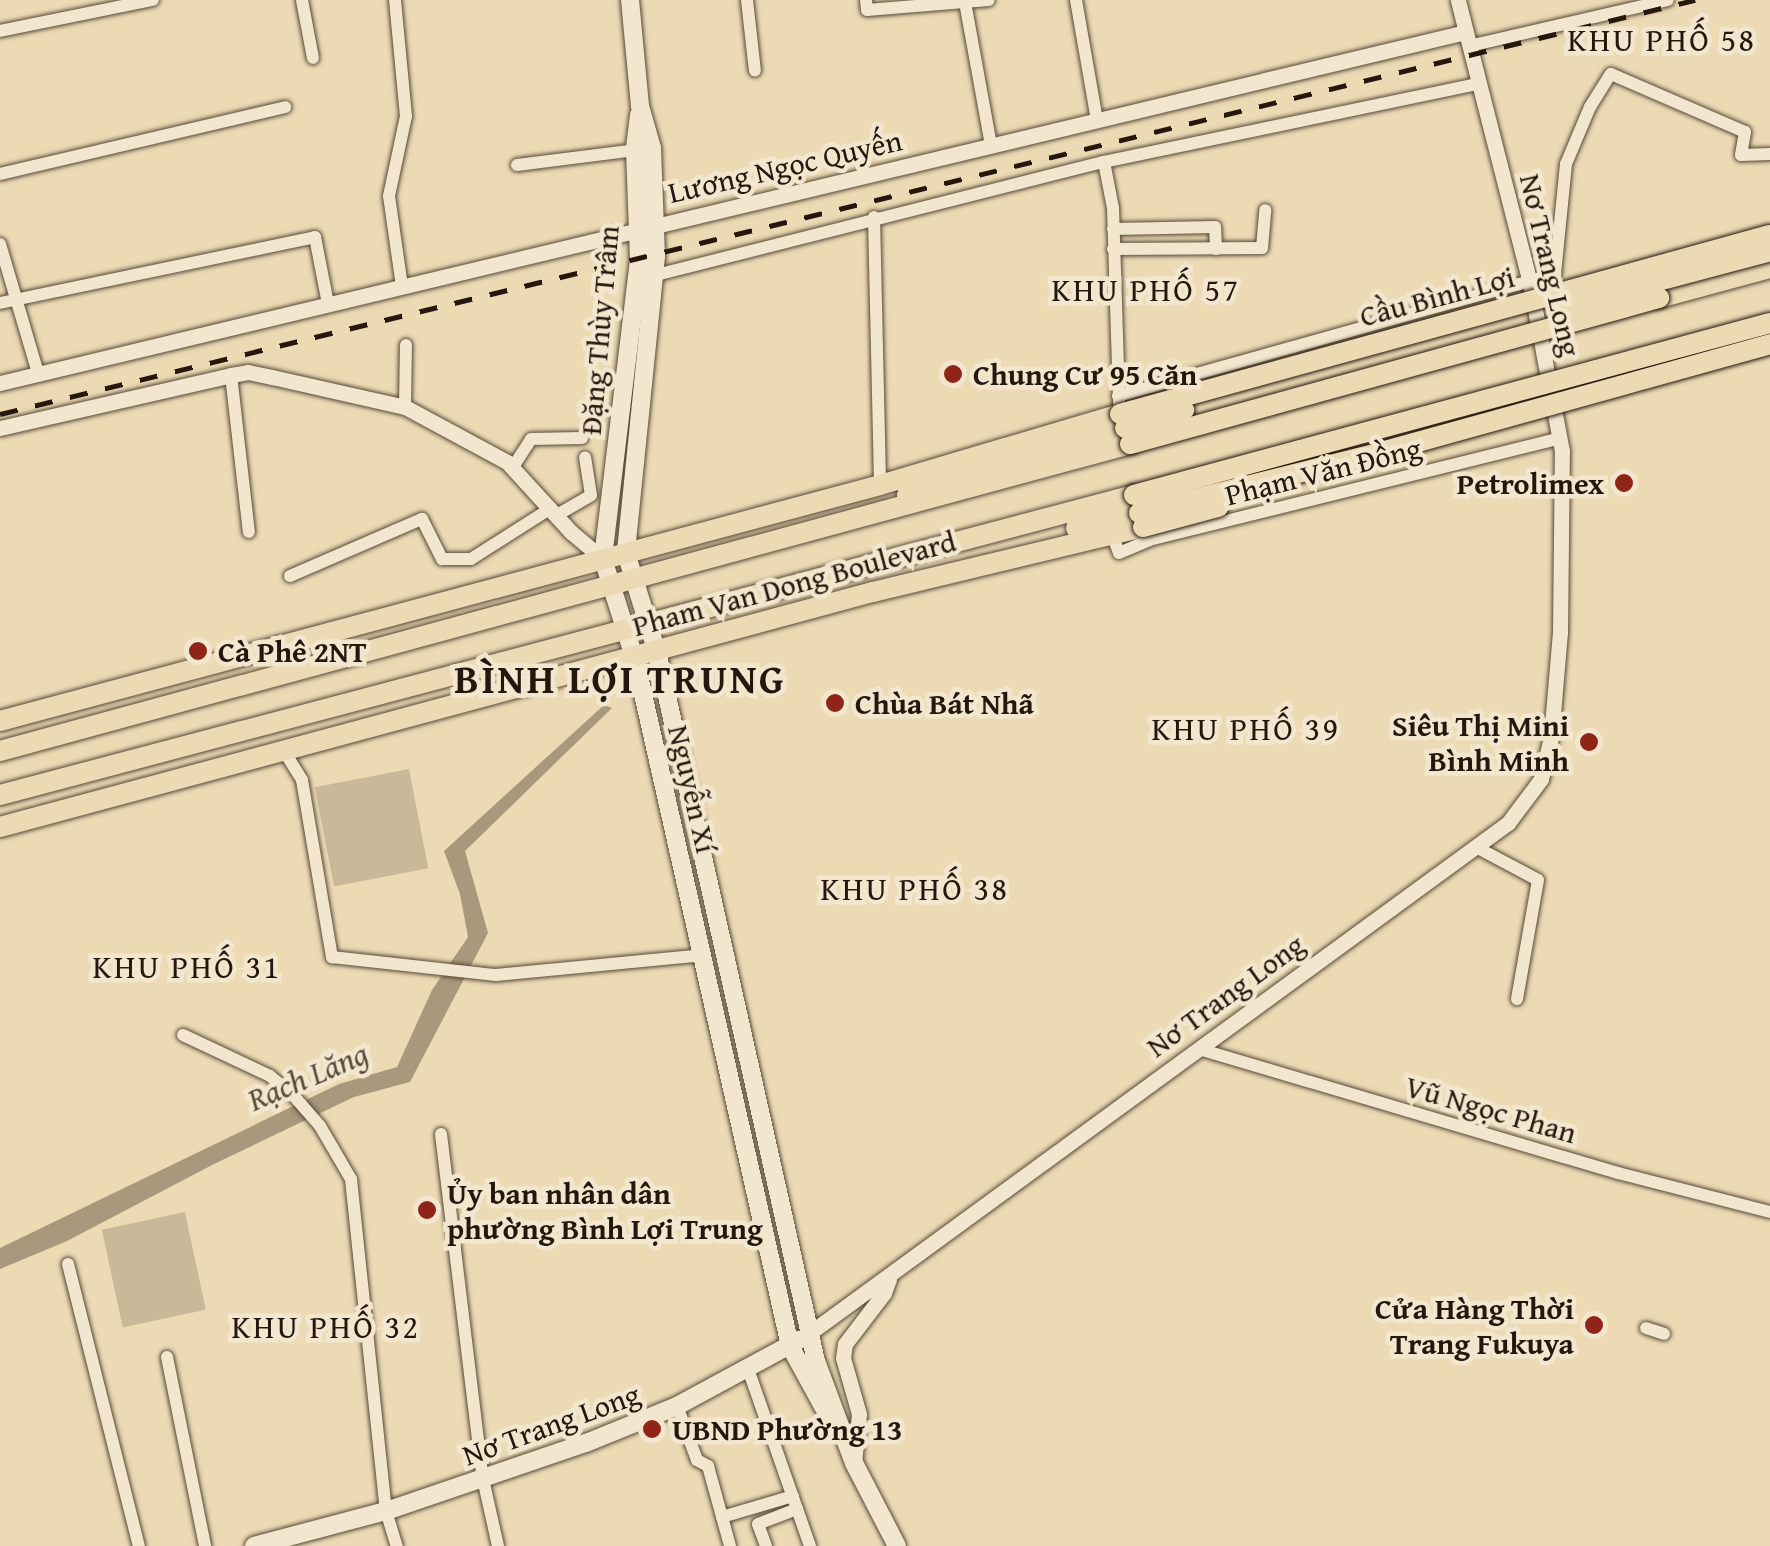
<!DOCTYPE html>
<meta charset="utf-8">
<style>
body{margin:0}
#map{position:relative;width:1770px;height:1546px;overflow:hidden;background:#ebdab4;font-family:"Gentium Book Plus",serif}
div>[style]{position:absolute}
.green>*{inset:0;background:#cab998;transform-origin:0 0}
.water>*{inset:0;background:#a8987c}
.roads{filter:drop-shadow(0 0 2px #574838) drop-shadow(0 0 2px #574838)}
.minor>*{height:12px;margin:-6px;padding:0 6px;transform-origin:6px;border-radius:6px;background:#f2e7ce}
.tertiary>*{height:15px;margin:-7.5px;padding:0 7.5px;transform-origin:7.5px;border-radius:7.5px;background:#f2e7ce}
.secondary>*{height:18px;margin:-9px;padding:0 9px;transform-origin:9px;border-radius:9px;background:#f2e7ce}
.primary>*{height:20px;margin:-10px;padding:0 10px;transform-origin:10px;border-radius:10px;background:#ebdab4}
.trunk>*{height:20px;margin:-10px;padding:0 10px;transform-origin:10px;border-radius:10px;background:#ebdab4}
.rail>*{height:5px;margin-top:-2.5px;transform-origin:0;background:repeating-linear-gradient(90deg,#26170e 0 18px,transparent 0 36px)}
.bridges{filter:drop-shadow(0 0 2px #26170e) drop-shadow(0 0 2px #26170e)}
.primary-bridge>*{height:20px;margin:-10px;padding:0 10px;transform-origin:10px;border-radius:10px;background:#ebdab4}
.trunk-bridge>*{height:20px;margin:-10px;padding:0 10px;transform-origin:10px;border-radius:10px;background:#ebdab4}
.dots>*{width:28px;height:28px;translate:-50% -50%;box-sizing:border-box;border:5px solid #f2e7ce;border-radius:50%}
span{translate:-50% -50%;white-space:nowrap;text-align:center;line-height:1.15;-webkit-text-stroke:9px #f2e7ce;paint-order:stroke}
.street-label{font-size:30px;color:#26170e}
.poi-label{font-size:30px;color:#26170e;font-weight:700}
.left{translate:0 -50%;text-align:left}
.right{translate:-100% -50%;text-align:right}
.neighbourhood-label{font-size:32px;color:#26170e;letter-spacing:2.5px}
.water-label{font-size:32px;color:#5a4b3a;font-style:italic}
.district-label{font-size:40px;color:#26170e;font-weight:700;letter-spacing:2.5px}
</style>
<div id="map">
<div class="green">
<i style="left:409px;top:769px;width:101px;height:96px;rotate:79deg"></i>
<i style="left:185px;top:1212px;width:100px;height:85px;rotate:78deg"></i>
</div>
<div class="water">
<i style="clip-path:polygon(604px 705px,612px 708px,465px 851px,488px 933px,410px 1082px,354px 1097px,214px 1164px,67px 1241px,0 1269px,0 1248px,339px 1084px,397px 1067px,432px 990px,468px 937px,460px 894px,444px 851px)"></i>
</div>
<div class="roads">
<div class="minor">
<i style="left:302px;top:0;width:59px;rotate:79.3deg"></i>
<i style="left:395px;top:0;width:117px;rotate:84.6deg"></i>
<i style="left:406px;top:116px;width:82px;rotate:102deg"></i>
<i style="left:389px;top:196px;width:91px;rotate:81.8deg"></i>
<i style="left:747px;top:0;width:71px;rotate:83.6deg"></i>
<i style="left:866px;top:0;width:10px;rotate:84deg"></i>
<i style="left:867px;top:10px;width:122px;rotate:-4.7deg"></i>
<i style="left:1076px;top:0;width:122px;rotate:80.1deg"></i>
<i style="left:965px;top:2px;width:145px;rotate:79.7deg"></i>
<i style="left:0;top:31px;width:156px;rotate:-11.5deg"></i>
<i style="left:1469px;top:46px;width:204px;rotate:-13deg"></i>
<i style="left:1104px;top:162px;width:47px;rotate:78.9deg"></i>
<i style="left:1113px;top:208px;width:195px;rotate:88.2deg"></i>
<i style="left:517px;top:165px;width:119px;rotate:-7.2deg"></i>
<i style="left:0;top:174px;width:293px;rotate:-13.2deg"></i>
<i style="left:874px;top:217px;width:268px;rotate:88.7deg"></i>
<i style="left:1113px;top:229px;width:102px;rotate:-1.1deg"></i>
<i style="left:1215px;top:227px;width:22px;rotate:87deg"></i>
<i style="left:0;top:244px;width:134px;rotate:73.6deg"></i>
<i style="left:1113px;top:249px;width:149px;rotate:-0.4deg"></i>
<i style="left:1262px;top:248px;width:38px;rotate:-85deg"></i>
<i style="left:656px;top:275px;width:462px;rotate:-14.2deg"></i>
<i style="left:1104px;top:162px;width:382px;rotate:-11.8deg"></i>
<i style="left:0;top:303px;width:322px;rotate:-11.8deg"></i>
<i style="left:315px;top:237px;width:68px;rotate:79deg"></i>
<i style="left:231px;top:375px;width:158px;rotate:83.5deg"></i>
<i style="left:1118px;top:396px;width:454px;rotate:-15.6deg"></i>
<i style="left:1555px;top:274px;width:111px;rotate:-84.3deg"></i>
<i style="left:1566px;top:164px;width:62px;rotate:-67.2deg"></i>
<i style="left:1590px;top:107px;width:39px;rotate:-58deg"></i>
<i style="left:1611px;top:74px;width:146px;rotate:23.4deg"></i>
<i style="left:1745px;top:132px;width:23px;rotate:100deg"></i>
<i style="left:1741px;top:155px;width:29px;rotate:-2deg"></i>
<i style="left:405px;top:407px;width:62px;rotate:-89.1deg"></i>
<i style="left:513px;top:467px;width:33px;rotate:-57deg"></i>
<i style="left:531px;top:439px;width:51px;rotate:-1.1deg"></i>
<i style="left:557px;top:515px;width:39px;rotate:-30deg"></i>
<i style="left:591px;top:495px;width:38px;rotate:-99deg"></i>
<i style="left:1112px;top:534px;width:20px;rotate:70deg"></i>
<i style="left:1119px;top:553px;width:33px;rotate:-23deg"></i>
<i style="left:1149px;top:540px;width:423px;rotate:-13.9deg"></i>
<i style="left:290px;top:576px;width:144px;rotate:-23.4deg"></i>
<i style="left:422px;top:519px;width:45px;rotate:63.4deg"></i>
<i style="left:442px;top:559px;width:29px"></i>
<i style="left:471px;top:559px;width:95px;rotate:-32.5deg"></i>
<i style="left:284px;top:751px;width:34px;rotate:58deg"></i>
<i style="left:302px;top:780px;width:180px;rotate:80.4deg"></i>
<i style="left:332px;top:957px;width:165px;rotate:6.3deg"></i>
<i style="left:496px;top:975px;width:207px;rotate:-5.5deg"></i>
<i style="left:1476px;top:847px;width:70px;rotate:28deg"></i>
<i style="left:1538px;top:880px;width:121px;rotate:100deg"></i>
<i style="left:183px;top:1035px;width:96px;rotate:25.2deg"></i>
<i style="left:270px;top:1076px;width:30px;rotate:40deg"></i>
<i style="left:293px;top:1095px;width:41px;rotate:48.9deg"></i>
<i style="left:320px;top:1126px;width:61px;rotate:59.7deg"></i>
<i style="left:351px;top:1179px;width:334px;rotate:84deg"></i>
<i style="left:386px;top:1511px;width:37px;rotate:73deg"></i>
<i style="left:1199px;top:1049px;width:437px;rotate:16.5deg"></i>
<i style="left:1618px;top:1173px;width:157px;rotate:14.4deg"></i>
<i style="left:441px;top:1134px;width:348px;rotate:83.1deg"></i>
<i style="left:483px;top:1479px;width:69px;rotate:77.4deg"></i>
<i style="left:68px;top:1264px;width:291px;rotate:75.9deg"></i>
<i style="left:1646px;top:1328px;width:19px;rotate:18deg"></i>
<i style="left:167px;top:1357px;width:193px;rotate:78.6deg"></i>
<i style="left:748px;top:1369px;width:188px;rotate:70.7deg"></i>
<i style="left:677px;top:1406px;width:58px;rotate:69.7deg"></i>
<i style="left:697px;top:1460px;width:13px;rotate:29deg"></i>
<i style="left:708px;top:1466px;width:83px;rotate:74.6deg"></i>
<i style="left:722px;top:1517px;width:74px;rotate:-16.5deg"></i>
<i style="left:766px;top:1546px;width:23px;rotate:-110deg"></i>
<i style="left:758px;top:1524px;width:42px;rotate:-21deg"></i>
</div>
<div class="tertiary">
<i style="left:0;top:383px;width:1506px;rotate:-13.47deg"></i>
<i style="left:0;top:428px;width:237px;rotate:-12.9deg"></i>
<i style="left:231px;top:375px;width:17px;rotate:-10deg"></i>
<i style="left:248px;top:372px;width:25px;rotate:12deg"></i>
<i style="left:272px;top:377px;width:136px;rotate:12.7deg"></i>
<i style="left:405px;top:407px;width:116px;rotate:28.3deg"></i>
<i style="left:507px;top:462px;width:95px;rotate:47.6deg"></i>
<i style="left:571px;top:532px;width:42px;rotate:40.2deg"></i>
<i style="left:811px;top:1332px;width:863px;rotate:-36.14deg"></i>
<i style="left:1508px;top:823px;width:55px;rotate:-53.1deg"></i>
<i style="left:1541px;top:779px;width:43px;rotate:-76.6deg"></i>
<i style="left:1551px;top:737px;width:104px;rotate:-85.1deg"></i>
<i style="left:1560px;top:633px;width:182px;rotate:-89.4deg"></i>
<i style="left:1562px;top:451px;width:171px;rotate:-100.8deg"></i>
<i style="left:1530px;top:283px;width:292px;rotate:-104.3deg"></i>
<i style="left:854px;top:1463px;width:49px;rotate:-84.2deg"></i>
<i style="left:859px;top:1414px;width:58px;rotate:-105.9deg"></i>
<i style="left:843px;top:1358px;width:14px;rotate:-82deg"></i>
<i style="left:845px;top:1344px;width:64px;rotate:-52.6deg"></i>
<i style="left:884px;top:1293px;width:15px;rotate:-70deg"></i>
</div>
<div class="secondary">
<i style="left:630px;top:0;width:106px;rotate:84.6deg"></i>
<i style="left:640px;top:106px;width:44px;rotate:74.1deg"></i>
<i style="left:652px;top:148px;width:108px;rotate:87.9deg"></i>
<i style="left:656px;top:256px;width:299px;rotate:95.8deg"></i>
<i style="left:626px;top:553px;width:108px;rotate:72.7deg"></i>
<i style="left:658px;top:656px;width:722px;rotate:77.37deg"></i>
<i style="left:816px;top:1361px;width:109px;rotate:69.6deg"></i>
<i style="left:854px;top:1463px;width:93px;rotate:62.6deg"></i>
<i style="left:639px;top:115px;width:35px;rotate:97deg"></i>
<i style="left:635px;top:150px;width:110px;rotate:87.9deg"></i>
<i style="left:639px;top:260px;width:301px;rotate:96.9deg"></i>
<i style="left:603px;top:559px;width:109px;rotate:72.4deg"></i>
<i style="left:636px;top:663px;width:700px;rotate:77.29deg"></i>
<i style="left:790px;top:1346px;width:98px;rotate:61.3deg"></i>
<i style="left:254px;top:1546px;width:137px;rotate:-14.9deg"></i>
<i style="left:386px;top:1511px;width:211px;rotate:-18.8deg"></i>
<i style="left:586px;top:1443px;width:98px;rotate:-22.1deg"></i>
<i style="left:677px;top:1406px;width:139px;rotate:-28.4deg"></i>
</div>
<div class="primary">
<i style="left:907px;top:495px;width:228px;rotate:-17.1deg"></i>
<i style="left:1076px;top:528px;width:65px;rotate:-13.4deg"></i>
<i style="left:0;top:721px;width:911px;rotate:-15.01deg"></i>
<i style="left:880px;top:485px;width:250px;rotate:-16.5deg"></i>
<i style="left:0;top:827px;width:904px;rotate:-15.07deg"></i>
<i style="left:873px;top:592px;width:278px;rotate:-13.5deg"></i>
</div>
<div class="trunk">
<i style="left:1659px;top:298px;width:115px;rotate:-15.1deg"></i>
<i style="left:0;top:751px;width:1171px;rotate:-15.2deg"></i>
<i style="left:0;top:795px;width:1173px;rotate:-14.82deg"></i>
</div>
</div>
<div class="rail">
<i style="left:0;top:414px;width:1745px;rotate:-13.73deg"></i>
</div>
<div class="bridges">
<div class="primary-bridge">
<i style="left:1564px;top:306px;width:213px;rotate:-14.9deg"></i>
<i style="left:1120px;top:414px;width:674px;rotate:-15.4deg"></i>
<i style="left:1125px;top:428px;width:62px;rotate:-17deg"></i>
<i style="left:1139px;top:513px;width:254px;rotate:-14.1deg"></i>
<i style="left:1385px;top:451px;width:400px;rotate:-15.5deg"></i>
<i style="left:1143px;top:527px;width:78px;rotate:-14.9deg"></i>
</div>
<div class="trunk-bridge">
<i style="left:1130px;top:444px;width:549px;rotate:-15.43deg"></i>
<i style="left:1134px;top:495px;width:659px;rotate:-15.13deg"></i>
</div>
</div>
<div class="dots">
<i style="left:953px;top:374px;background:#8f2418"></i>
<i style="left:1624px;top:483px;background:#8f2418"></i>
<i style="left:198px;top:651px;background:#8f2418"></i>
<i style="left:835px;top:703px;background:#8f2418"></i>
<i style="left:1589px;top:742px;background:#8f2418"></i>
<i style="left:427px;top:1210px;background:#8f2418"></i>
<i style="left:1594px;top:1325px;background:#8f2418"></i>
<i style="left:652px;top:1429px;background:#8f2418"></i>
</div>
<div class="street-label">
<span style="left:785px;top:166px;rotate:-13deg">Lương Ngọc Quyến</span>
<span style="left:1551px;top:265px;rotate:77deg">Nơ Trang Long</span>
<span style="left:1437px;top:296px;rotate:-15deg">Cầu Bình Lợi</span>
<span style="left:599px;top:330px;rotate:-85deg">Đặng Thùy Trâm</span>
<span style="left:1323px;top:471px;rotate:-14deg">Phạm Văn Đồng</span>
<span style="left:794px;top:583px;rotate:-15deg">Pham Van Dong Boulevard</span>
<span style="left:693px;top:789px;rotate:77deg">Nguyễn Xí</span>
<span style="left:1225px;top:995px;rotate:-36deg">Nơ Trang Long</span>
<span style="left:1491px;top:1109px;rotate:16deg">Vũ Ngọc Phan</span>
<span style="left:551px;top:1424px;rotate:-20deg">Nơ Trang Long</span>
</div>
<div class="poi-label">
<span class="left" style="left:973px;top:374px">Chung Cư 95 Căn</span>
<span class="right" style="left:1604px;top:483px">Petrolimex</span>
<span class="left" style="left:218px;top:651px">Cà Phê 2NT</span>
<span class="left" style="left:855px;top:703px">Chùa Bát Nhã</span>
<span class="right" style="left:1569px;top:742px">Siêu Thị Mini<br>Bình Minh</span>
<span class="left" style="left:447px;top:1210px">Ủy ban nhân dân<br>phường Bình Lợi Trung</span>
<span class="right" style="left:1574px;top:1325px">Cửa Hàng Thời<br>Trang Fukuya</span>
<span class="left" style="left:672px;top:1429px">UBND Phường 13</span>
</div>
<div class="neighbourhood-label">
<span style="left:1662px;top:40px">KHU PHỐ 58</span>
<span style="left:1146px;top:290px">KHU PHỐ 57</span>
<span style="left:1246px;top:729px">KHU PHỐ 39</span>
<span style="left:915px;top:889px">KHU PHỐ 38</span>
<span style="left:187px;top:967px">KHU PHỐ 31</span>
<span style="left:326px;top:1327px">KHU PHỐ 32</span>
</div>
<div class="water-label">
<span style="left:308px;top:1077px;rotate:-23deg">Rạch Lăng</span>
</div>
<div class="district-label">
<span style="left:620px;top:679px">BÌNH LỢI TRUNG</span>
</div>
</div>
